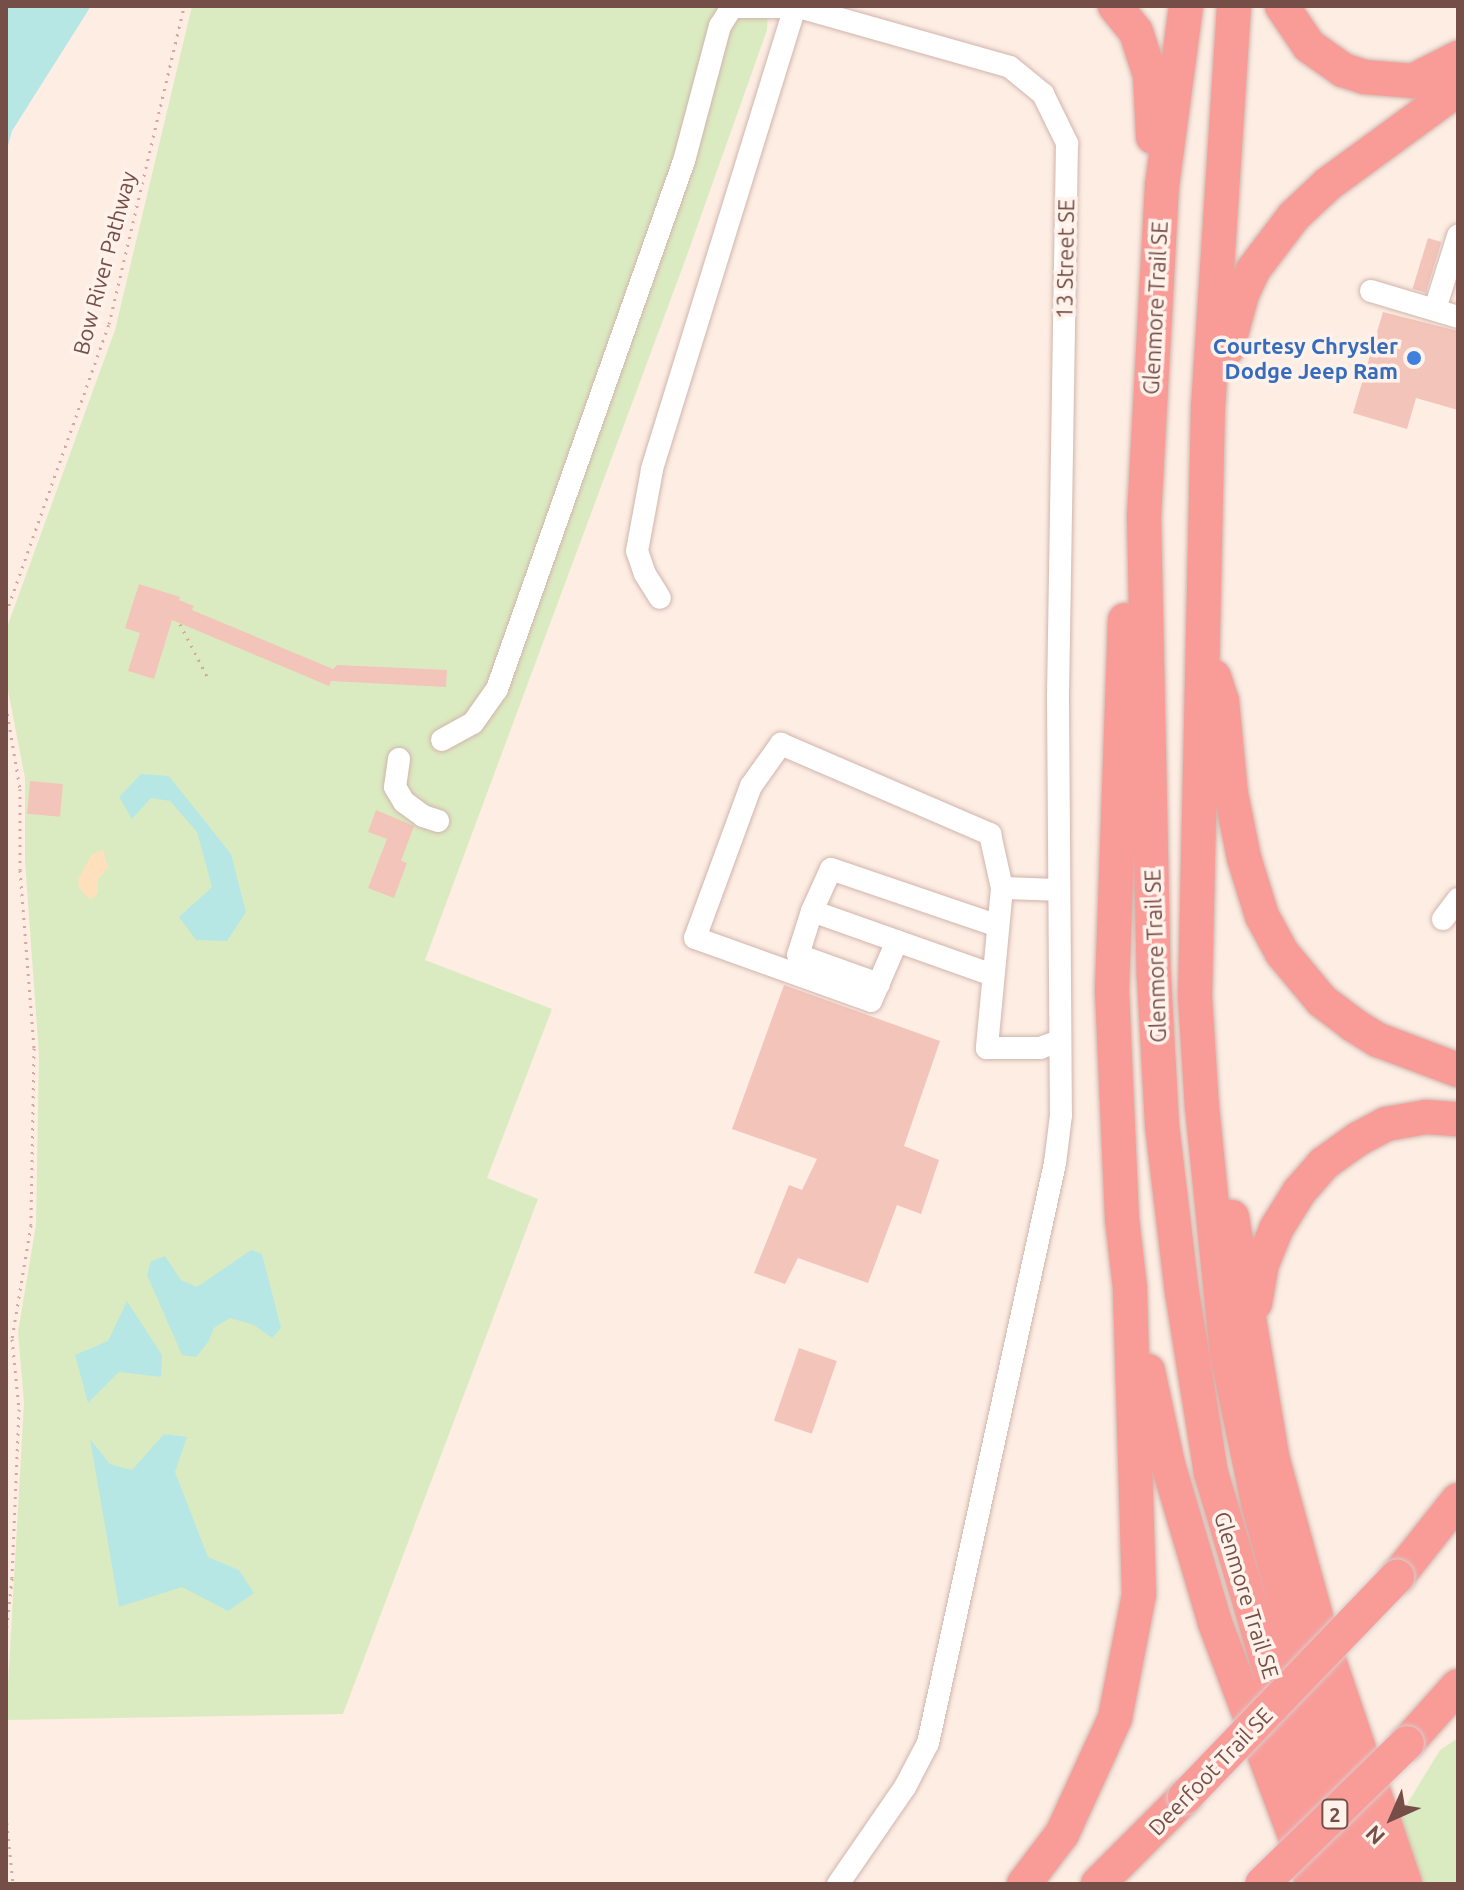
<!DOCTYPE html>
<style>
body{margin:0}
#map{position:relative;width:1464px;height:1890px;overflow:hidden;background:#fdede3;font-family:Ubuntu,sans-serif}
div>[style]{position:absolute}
.green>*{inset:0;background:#dbebc1}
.sand>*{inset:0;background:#fee1bc}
.water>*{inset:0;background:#b7e7e4}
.building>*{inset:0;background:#f3c4ba;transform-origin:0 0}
.path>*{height:3px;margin-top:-1.5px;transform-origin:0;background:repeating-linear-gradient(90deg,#d8a79d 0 2px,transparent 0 8px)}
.roads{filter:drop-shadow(0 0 2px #d1b5ac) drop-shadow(0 0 2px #d1b5ac)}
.minor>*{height:22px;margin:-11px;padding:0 11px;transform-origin:11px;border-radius:11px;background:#fff}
.highway>*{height:34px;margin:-17px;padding:0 17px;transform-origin:17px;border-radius:17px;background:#f99c98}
.bridges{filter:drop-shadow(0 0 2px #d9cdcc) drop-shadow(0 0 2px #d9cdcc)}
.highway-bridge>*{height:34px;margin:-17px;padding:0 17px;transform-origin:17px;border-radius:17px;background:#f99c98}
.dots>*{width:22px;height:22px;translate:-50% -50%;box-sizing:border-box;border:4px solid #fff2ea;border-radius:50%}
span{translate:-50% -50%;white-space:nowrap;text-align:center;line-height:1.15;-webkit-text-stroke:7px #fff2ea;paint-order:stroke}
.shield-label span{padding:2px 6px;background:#fff2ea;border:2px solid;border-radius:6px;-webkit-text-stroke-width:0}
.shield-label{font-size:20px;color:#764e48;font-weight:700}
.street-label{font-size:22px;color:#764e48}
.shop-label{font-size:22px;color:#366cbe;font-weight:700}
.right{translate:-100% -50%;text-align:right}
.frame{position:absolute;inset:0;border:8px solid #764e48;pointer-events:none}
.north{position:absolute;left:1352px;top:1778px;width:80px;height:80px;-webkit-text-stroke:6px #fff2ea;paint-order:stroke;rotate:225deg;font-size:22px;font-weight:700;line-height:32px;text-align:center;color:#764e48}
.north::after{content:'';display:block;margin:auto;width:28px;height:36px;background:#764e48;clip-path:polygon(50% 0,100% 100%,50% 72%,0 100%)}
</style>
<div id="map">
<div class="green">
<i style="clip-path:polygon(192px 6px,768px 6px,767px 30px,686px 258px,425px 960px,552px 1009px,487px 1178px,538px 1199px,343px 1714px,6px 1720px,24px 1403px,18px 1332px,36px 1225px,39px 1055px,25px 861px,25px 778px,6px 680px,6px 630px,115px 330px)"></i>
<i style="clip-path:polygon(1458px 1738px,1458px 1884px,1418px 1884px,1396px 1822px,1440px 1750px)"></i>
</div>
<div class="sand">
<i style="clip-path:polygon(103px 850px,108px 868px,98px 879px,98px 893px,90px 900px,79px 888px,78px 880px,92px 854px)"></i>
</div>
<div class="water">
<i style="clip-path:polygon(6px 6px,91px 6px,12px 131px,6px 153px)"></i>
<i style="clip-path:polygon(141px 774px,169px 776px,231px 854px,246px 912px,227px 941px,196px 940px,179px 917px,212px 887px,197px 832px,170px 801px,151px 798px,132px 819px,119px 797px)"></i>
<i style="clip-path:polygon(251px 1250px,262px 1254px,281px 1328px,272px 1338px,254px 1325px,230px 1318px,214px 1328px,208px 1342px,196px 1357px,182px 1355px,147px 1275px,151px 1261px,165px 1256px,181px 1280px,197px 1287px)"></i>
<i style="clip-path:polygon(127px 1301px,162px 1355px,161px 1377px,119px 1372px,88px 1403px,75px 1355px,108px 1341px)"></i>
<i style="clip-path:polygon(164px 1434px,187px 1437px,175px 1472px,208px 1557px,239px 1570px,254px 1593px,228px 1611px,182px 1587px,119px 1607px,90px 1439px,110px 1464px,132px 1470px)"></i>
</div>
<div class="building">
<i style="left:1428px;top:238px;width:14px;height:53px;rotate:17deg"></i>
<i style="clip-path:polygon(1383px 312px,1458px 331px,1458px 410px,1416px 398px,1407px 429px,1353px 413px)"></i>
<i style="clip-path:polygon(139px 584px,180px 597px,179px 600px,194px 606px,192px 610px,333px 669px,337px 665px,447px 670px,446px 687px,331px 681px,329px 686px,172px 620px,154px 679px,128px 671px,140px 633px,125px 628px)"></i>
<i style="left:30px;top:781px;width:33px;height:33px;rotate:5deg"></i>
<i style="clip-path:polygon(376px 810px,414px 826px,401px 861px,407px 863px,394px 898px,368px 888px,387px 839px,368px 832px)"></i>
<i style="clip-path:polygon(784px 985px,940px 1041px,904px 1146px,939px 1160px,921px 1214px,897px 1205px,868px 1283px,798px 1258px,785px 1284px,754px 1273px,789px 1185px,802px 1190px,817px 1159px,732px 1129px)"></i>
<i style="left:799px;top:1348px;width:40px;height:77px;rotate:19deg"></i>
</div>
<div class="path">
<i style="left:6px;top:613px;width:307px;rotate:-70.4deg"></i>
<i style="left:109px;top:324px;width:327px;rotate:-76.7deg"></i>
<i style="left:180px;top:624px;width:61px;rotate:62.6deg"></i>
<i style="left:6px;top:706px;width:84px;rotate:80.4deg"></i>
<i style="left:20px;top:789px;width:81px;rotate:90deg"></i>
<i style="left:20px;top:870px;width:179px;rotate:85.5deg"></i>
<i style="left:34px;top:1048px;width:177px;rotate:91deg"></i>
<i style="left:31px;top:1225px;width:116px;rotate:99.5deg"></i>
<i style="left:12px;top:1339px;width:70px;rotate:84.3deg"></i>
<i style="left:19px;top:1409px;width:169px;rotate:92.4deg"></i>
<i style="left:12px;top:1578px;width:56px;rotate:96.1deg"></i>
<i style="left:6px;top:1815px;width:69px;rotate:84.2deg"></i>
</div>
<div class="roads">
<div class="minor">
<i style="left:795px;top:6px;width:223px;rotate:15.8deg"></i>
<i style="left:1010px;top:67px;width:43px;rotate:39.3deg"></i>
<i style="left:1043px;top:94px;width:55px;rotate:63.9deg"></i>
<i style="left:1067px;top:143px;width:553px;rotate:90.93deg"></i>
<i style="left:1058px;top:696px;width:419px;rotate:89.6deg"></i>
<i style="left:1061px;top:1115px;width:48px;rotate:97.1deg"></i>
<i style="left:1055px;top:1163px;width:594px;rotate:102.35deg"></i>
<i style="left:928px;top:1743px;width:50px;rotate:117.6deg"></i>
<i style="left:905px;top:1787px;width:118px;rotate:124.6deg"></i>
<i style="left:1371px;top:291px;width:91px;rotate:16.6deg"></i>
<i style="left:1435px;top:309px;width:77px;rotate:-72.5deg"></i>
<i style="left:442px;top:740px;width:35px;rotate:-29deg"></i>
<i style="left:473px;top:723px;width:42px;rotate:-54.8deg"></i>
<i style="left:497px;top:689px;width:560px;rotate:-70.5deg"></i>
<i style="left:684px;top:161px;width:140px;rotate:-75.1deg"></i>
<i style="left:720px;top:26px;width:22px;rotate:-58deg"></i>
<i style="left:732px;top:7px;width:63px"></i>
<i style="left:795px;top:7px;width:485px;rotate:107.2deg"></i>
<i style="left:652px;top:470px;width:82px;rotate:100.5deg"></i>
<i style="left:637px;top:551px;width:24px;rotate:71deg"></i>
<i style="left:645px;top:574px;width:28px;rotate:58deg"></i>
<i style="left:399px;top:759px;width:28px;rotate:98deg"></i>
<i style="left:395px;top:787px;width:17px;rotate:59deg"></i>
<i style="left:404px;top:802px;width:24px;rotate:36deg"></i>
<i style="left:423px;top:816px;width:16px;rotate:18deg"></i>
<i style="left:1002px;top:888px;width:57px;rotate:2deg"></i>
<i style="left:812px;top:911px;width:46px;rotate:-65.7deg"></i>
<i style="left:831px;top:869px;width:176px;rotate:18.8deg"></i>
<i style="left:1443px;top:919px;width:25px;rotate:-53deg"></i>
<i style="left:897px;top:941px;width:65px;rotate:113.4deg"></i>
<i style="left:871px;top:1001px;width:187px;rotate:-160.3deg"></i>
<i style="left:695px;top:938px;width:162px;rotate:-69.8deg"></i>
<i style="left:751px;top:786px;width:52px;rotate:-54.5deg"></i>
<i style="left:781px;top:744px;width:228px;rotate:23.3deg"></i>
<i style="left:990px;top:834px;width:55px;rotate:77.5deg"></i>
<i style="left:1002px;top:888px;width:161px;rotate:95.4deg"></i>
<i style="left:987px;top:1048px;width:53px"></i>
<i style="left:1040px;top:1048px;width:20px;rotate:-20deg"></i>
<i style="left:879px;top:984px;width:86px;rotate:-160.3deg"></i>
<i style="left:798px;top:955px;width:46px;rotate:-72.3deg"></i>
<i style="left:812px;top:911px;width:192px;rotate:19.5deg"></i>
</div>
<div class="highway">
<i style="left:1115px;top:6px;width:33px;rotate:51deg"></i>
<i style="left:1136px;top:32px;width:45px;rotate:72deg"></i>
<i style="left:1150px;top:75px;width:62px;rotate:87.2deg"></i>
<i style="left:1186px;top:6px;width:181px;rotate:97.6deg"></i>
<i style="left:1162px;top:185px;width:331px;rotate:93.1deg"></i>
<i style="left:1144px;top:516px;width:461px;rotate:88.8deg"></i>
<i style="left:1154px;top:977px;width:148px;rotate:86.9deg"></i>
<i style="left:1162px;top:1125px;width:168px;rotate:83.2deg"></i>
<i style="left:1182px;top:1292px;width:183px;rotate:80.9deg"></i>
<i style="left:1211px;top:1473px;width:241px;rotate:73.4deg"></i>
<i style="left:1280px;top:1704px;width:190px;rotate:71.3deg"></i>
<i style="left:1234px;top:6px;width:401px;rotate:93.7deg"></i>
<i style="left:1208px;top:406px;width:591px;rotate:91.26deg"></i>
<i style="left:1195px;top:997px;width:110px;rotate:86.4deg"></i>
<i style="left:1202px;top:1107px;width:248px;rotate:84.2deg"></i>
<i style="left:1227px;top:1354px;width:156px;rotate:78.2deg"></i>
<i style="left:1259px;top:1507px;width:182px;rotate:74.7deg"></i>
<i style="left:1307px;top:1683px;width:213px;rotate:70.8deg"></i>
<i style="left:1282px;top:6px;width:48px;rotate:56deg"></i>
<i style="left:1309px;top:46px;width:42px;rotate:35.2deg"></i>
<i style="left:1343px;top:70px;width:22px;rotate:18deg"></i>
<i style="left:1364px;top:77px;width:49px;rotate:4.7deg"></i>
<i style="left:1413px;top:81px;width:51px;rotate:-27.1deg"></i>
<i style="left:1227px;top:349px;width:57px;rotate:-74.7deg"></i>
<i style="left:1242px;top:294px;width:26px;rotate:-65deg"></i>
<i style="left:1253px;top:270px;width:68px;rotate:-52.8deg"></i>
<i style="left:1294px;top:216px;width:47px;rotate:-43.3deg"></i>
<i style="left:1328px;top:184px;width:161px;rotate:-36.2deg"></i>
<i style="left:1214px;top:677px;width:25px;rotate:72deg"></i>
<i style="left:1222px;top:701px;width:93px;rotate:84.5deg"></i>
<i style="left:1231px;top:794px;width:65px;rotate:78.5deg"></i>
<i style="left:1244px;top:858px;width:61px;rotate:72.8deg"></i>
<i style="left:1262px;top:916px;width:42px;rotate:61.6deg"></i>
<i style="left:1282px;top:953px;width:62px;rotate:50.2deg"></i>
<i style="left:1322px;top:1001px;width:38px;rotate:37deg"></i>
<i style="left:1352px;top:1024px;width:31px;rotate:32deg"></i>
<i style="left:1378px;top:1040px;width:85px;rotate:20.6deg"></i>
<i style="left:1232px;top:1217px;width:243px;rotate:80.5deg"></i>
<i style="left:1272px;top:1457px;width:196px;rotate:74.6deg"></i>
<i style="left:1324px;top:1646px;width:251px;rotate:71.2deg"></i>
<i style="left:1255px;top:1303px;width:40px;rotate:-80deg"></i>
<i style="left:1262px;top:1264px;width:38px;rotate:-68deg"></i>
<i style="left:1276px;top:1229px;width:44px;rotate:-58.1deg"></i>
<i style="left:1299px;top:1192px;width:37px;rotate:-49deg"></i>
<i style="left:1323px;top:1164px;width:43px;rotate:-35.5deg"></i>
<i style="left:1358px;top:1139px;width:32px;rotate:-28deg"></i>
<i style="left:1386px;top:1124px;width:41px;rotate:-9.9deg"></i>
<i style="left:1426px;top:1117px;width:32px;rotate:4deg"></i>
<i style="left:1148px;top:1371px;width:95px;rotate:77.9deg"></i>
<i style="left:1168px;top:1464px;width:166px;rotate:73.5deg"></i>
<i style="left:1215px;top:1623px;width:279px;rotate:69.4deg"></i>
<i style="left:1397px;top:1577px;width:98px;rotate:-51.6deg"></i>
<i style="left:1407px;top:1743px;width:76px;rotate:-48.2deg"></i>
<i style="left:1024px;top:1884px;width:63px;rotate:-52.8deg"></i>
<i style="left:1062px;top:1834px;width:128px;rotate:-65.4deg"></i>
<i style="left:1115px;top:1718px;width:126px;rotate:-79deg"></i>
<i style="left:1139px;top:1594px;width:306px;rotate:-91.7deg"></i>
<i style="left:1130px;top:1288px;width:69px;rotate:-96.6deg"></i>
<i style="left:1122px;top:1219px;width:229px;rotate:-92.5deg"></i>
<i style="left:1112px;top:990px;width:370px;rotate:-88deg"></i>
<i style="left:1098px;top:1884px;width:123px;rotate:-45deg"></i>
</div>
</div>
<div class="bridges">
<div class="highway-bridge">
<i style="left:1185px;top:1797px;width:306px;rotate:-46.1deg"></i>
<i style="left:1262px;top:1884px;width:202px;rotate:-44.2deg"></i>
</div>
</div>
<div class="dots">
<i style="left:1414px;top:358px;background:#3f7fe0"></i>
</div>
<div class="shield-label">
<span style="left:1335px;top:1814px">2</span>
</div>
<div class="street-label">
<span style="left:1065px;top:259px;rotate:-89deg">13 Street SE</span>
<span style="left:104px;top:263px;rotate:-75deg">Bow River Pathway</span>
<span style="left:1155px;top:308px;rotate:-87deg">Glenmore Trail SE</span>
<span style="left:1155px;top:956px;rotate:-92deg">Glenmore Trail SE</span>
<span style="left:1247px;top:1595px;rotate:73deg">Glenmore Trail SE</span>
<span style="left:1210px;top:1771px;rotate:-46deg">Deerfoot Trail SE</span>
</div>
<div class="shop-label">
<span class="right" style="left:1398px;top:358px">Courtesy Chrysler<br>Dodge Jeep Ram</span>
</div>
<div class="frame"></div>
<div class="north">N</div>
</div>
